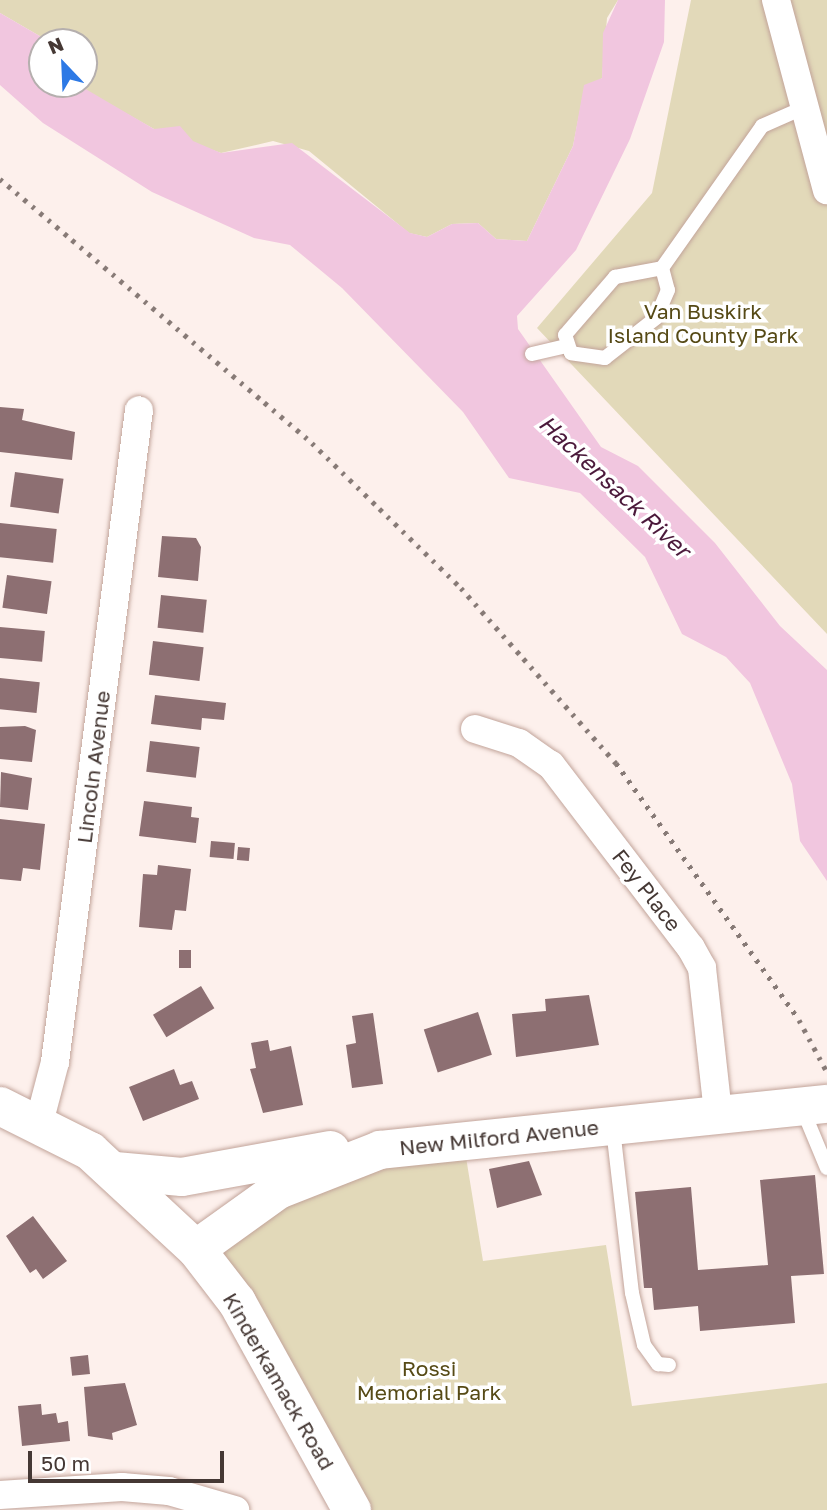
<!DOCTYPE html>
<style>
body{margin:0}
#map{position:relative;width:827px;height:1510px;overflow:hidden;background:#fdf0ec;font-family:"Golos Text",sans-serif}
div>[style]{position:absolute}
.green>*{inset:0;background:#e2d9b9}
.water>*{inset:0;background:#f1c6df}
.building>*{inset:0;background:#8d6f72;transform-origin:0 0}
.roads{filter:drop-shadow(0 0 2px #c2a49a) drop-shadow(0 0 2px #c2a49a)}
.lane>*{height:14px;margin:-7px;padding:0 7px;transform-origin:7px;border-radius:7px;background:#fff}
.street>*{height:28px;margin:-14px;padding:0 14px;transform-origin:14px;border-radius:14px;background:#fff}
.secondary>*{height:38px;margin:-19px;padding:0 19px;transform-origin:19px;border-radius:19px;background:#fff}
.primary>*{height:38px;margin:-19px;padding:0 19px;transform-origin:19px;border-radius:19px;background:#fff}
.rail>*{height:5px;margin-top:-2.5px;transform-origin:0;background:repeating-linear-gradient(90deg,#877a76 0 3.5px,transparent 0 10.5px)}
span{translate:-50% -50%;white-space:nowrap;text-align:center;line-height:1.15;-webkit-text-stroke:7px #fff;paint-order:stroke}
.park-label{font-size:21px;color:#564a16}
.street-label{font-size:21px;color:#453834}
.water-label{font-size:23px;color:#4b193b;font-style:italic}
.north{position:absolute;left:28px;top:28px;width:70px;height:70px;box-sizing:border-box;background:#fff;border:2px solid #b5afae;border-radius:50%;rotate:337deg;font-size:19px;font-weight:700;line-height:28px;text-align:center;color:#453834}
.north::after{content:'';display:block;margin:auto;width:24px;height:32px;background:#2d79e5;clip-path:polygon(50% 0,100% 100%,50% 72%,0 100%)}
.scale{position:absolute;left:28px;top:1451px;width:196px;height:32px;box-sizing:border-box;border:4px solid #453834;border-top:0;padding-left:9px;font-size:21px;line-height:24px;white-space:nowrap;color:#453834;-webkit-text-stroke:5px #fff;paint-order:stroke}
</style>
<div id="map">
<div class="green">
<i style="clip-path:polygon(0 0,618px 0,607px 18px,602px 78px,582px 100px,573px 146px,527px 241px,496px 239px,478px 223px,452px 224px,427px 237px,409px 233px,309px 151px,273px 141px,221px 153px,154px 129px,77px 86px,84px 84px,84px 42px,50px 42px,0 13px)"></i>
<i style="clip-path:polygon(691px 0,827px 0,827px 634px,537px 328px,652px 193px)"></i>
<i style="clip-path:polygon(463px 1139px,483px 1261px,606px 1245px,632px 1406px,827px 1383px,827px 1510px,352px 1510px,196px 1249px,247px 1210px)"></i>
</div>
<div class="water">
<i style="clip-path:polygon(618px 0,665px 0,664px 42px,630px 139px,576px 250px,517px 316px,518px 329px,601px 447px,638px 466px,715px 543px,780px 626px,827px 670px,827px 881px,800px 841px,792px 784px,750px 683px,726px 657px,682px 634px,645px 557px,580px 493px,509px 478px,463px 412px,342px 288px,290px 245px,254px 238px,152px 192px,43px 123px,0 85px,0 13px,50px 42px,42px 42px,42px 84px,77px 84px,154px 129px,180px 126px,193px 141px,221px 153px,292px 143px,410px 233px,427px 237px,452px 224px,478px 223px,496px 239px,527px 241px,573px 146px,584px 85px,602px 78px,603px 33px)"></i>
</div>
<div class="building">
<i style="clip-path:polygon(0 407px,24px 409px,22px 420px,75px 432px,72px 460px,0 452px)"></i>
<i style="left:15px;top:472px;width:49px;height:35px;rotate:8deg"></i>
<i style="left:0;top:523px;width:57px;height:34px;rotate:6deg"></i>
<i style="clip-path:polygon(162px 536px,196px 538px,201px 547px,198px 581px,158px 577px)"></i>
<i style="left:7px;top:575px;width:45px;height:33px;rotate:8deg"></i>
<i style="left:161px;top:595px;width:46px;height:33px;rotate:6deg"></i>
<i style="left:0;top:627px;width:45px;height:31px;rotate:5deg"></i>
<i style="left:153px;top:641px;width:51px;height:34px;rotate:7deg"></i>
<i style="left:0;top:678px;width:40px;height:31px;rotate:6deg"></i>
<i style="clip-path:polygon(155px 695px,226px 703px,224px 720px,202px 718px,201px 730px,151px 724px)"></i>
<i style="clip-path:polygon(25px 726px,36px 730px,32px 762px,0 759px,0 727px)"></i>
<i style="left:150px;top:741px;width:50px;height:31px;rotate:7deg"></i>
<i style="clip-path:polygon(1px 772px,32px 778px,28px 810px,0 807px)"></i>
<i style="clip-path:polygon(144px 801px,192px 807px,191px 817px,199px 818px,196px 843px,139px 836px)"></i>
<i style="clip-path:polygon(0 819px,45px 824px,40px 870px,23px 868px,21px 881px,0 879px)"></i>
<i style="left:211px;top:841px;width:24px;height:16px;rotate:5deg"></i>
<i style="left:238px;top:847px;width:12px;height:13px;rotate:5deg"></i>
<i style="clip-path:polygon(158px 865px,191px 869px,186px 911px,175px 910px,172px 930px,139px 927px,143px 874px,157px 875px)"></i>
<i style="left:179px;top:950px;width:12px;height:18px"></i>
<i style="left:201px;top:986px;width:26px;height:56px;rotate:59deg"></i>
<i style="clip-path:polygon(589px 995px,599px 1045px,516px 1057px,512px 1014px,546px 1011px,545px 999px)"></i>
<i style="left:478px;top:1012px;width:45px;height:57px;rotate:72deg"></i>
<i style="clip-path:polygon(373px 1013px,383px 1084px,352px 1088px,346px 1045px,356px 1043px,352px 1016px)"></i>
<i style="clip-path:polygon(268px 1040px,270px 1051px,291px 1046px,303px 1105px,263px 1113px,250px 1069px,256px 1068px,251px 1043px)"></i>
<i style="clip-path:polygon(174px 1069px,180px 1085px,192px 1081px,199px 1099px,143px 1121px,129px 1087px)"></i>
<i style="clip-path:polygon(529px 1161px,542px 1195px,497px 1208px,489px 1169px)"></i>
<i style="clip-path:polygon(815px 1175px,824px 1274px,791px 1276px,795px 1323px,700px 1331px,698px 1306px,654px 1310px,652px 1288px,644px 1288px,635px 1192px,691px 1187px,698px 1270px,768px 1265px,760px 1180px)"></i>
<i style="clip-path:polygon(33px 1216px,67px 1261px,43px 1279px,36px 1269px,30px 1273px,6px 1236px)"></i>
<i style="left:88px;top:1355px;width:19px;height:18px;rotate:84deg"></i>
<i style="clip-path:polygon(125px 1383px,137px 1425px,112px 1433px,113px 1440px,88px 1436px,84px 1387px)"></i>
<i style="clip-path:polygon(41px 1404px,42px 1415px,56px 1413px,58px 1423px,68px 1421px,70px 1441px,22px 1446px,18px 1406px)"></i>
</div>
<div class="roads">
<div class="lane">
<i style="left:662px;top:268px;width:23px;rotate:75deg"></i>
<i style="left:668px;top:290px;width:30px;rotate:113deg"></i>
<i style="left:656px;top:318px;width:65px;rotate:141.9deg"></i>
<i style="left:605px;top:358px;width:34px;rotate:-172deg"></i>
<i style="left:571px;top:353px;width:19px;rotate:-108deg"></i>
<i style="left:565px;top:335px;width:77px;rotate:-49.2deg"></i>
<i style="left:615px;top:277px;width:48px;rotate:-10.8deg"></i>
<i style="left:662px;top:268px;width:174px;rotate:-54.8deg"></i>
<i style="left:762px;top:126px;width:47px;rotate:-23.8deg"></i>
<i style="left:532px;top:354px;width:37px;rotate:-13deg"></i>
<i style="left:802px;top:1108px;width:65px;rotate:67.4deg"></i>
<i style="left:613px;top:1129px;width:165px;rotate:83.4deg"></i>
<i style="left:632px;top:1293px;width:53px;rotate:77deg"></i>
<i style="left:644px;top:1345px;width:24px;rotate:54deg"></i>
<i style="left:658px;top:1364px;width:11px;rotate:5deg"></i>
</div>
<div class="street">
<i style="left:776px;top:0;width:197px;rotate:75deg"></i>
<i style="left:475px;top:729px;width:46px;rotate:17.7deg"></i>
<i style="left:519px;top:743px;width:39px;rotate:35deg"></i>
<i style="left:551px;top:765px;width:230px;rotate:52.6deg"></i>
<i style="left:691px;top:948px;width:23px;rotate:61deg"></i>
<i style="left:702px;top:968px;width:147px;rotate:83.7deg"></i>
<i style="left:39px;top:1123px;width:63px;rotate:-75.3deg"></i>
<i style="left:55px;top:1062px;width:657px;rotate:-82.66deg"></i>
<i style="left:0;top:1495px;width:122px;rotate:-3.8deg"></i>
<i style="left:122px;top:1487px;width:47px;rotate:4.9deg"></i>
<i style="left:169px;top:1491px;width:69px;rotate:16.1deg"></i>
</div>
<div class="secondary">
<i style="left:115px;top:1171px;width:67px;rotate:5.1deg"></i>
<i style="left:182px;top:1177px;width:151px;rotate:-10.3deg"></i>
<i style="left:196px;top:1249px;width:101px;rotate:-35.7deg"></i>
<i style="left:278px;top:1190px;width:110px;rotate:-21.4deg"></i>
<i style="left:380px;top:1150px;width:449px;rotate:-5.9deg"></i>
</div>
<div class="primary">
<i style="left:0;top:1106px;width:101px;rotate:26.6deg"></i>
<i style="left:90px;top:1151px;width:144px;rotate:42.8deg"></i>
<i style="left:196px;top:1249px;width:67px;rotate:52.3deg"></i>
<i style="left:237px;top:1302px;width:238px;rotate:61.1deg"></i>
</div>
</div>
<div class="rail">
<i style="left:0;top:179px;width:409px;rotate:40.2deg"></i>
<i style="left:312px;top:443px;width:208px;rotate:44.2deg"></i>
<i style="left:461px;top:588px;width:234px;rotate:48.5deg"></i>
<i style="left:616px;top:763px;width:315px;rotate:54.5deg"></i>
<i style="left:799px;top:1020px;width:59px;rotate:61.7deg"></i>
</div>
<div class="park-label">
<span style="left:703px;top:323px">Van Buskirk<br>Island County Park</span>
<span style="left:429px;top:1380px">Rossi<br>Memorial Park</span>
</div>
<div class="street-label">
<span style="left:93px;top:767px;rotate:-83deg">Lincoln Avenue</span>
<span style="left:647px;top:890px;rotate:52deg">Fey Place</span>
<span style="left:499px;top:1137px;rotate:-6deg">New Milford Avenue</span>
<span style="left:279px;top:1381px;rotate:60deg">Kinderkamack Road</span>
</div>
<div class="water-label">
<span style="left:615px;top:486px;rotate:43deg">Hackensack River</span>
</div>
<div class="north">N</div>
<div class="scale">50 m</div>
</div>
